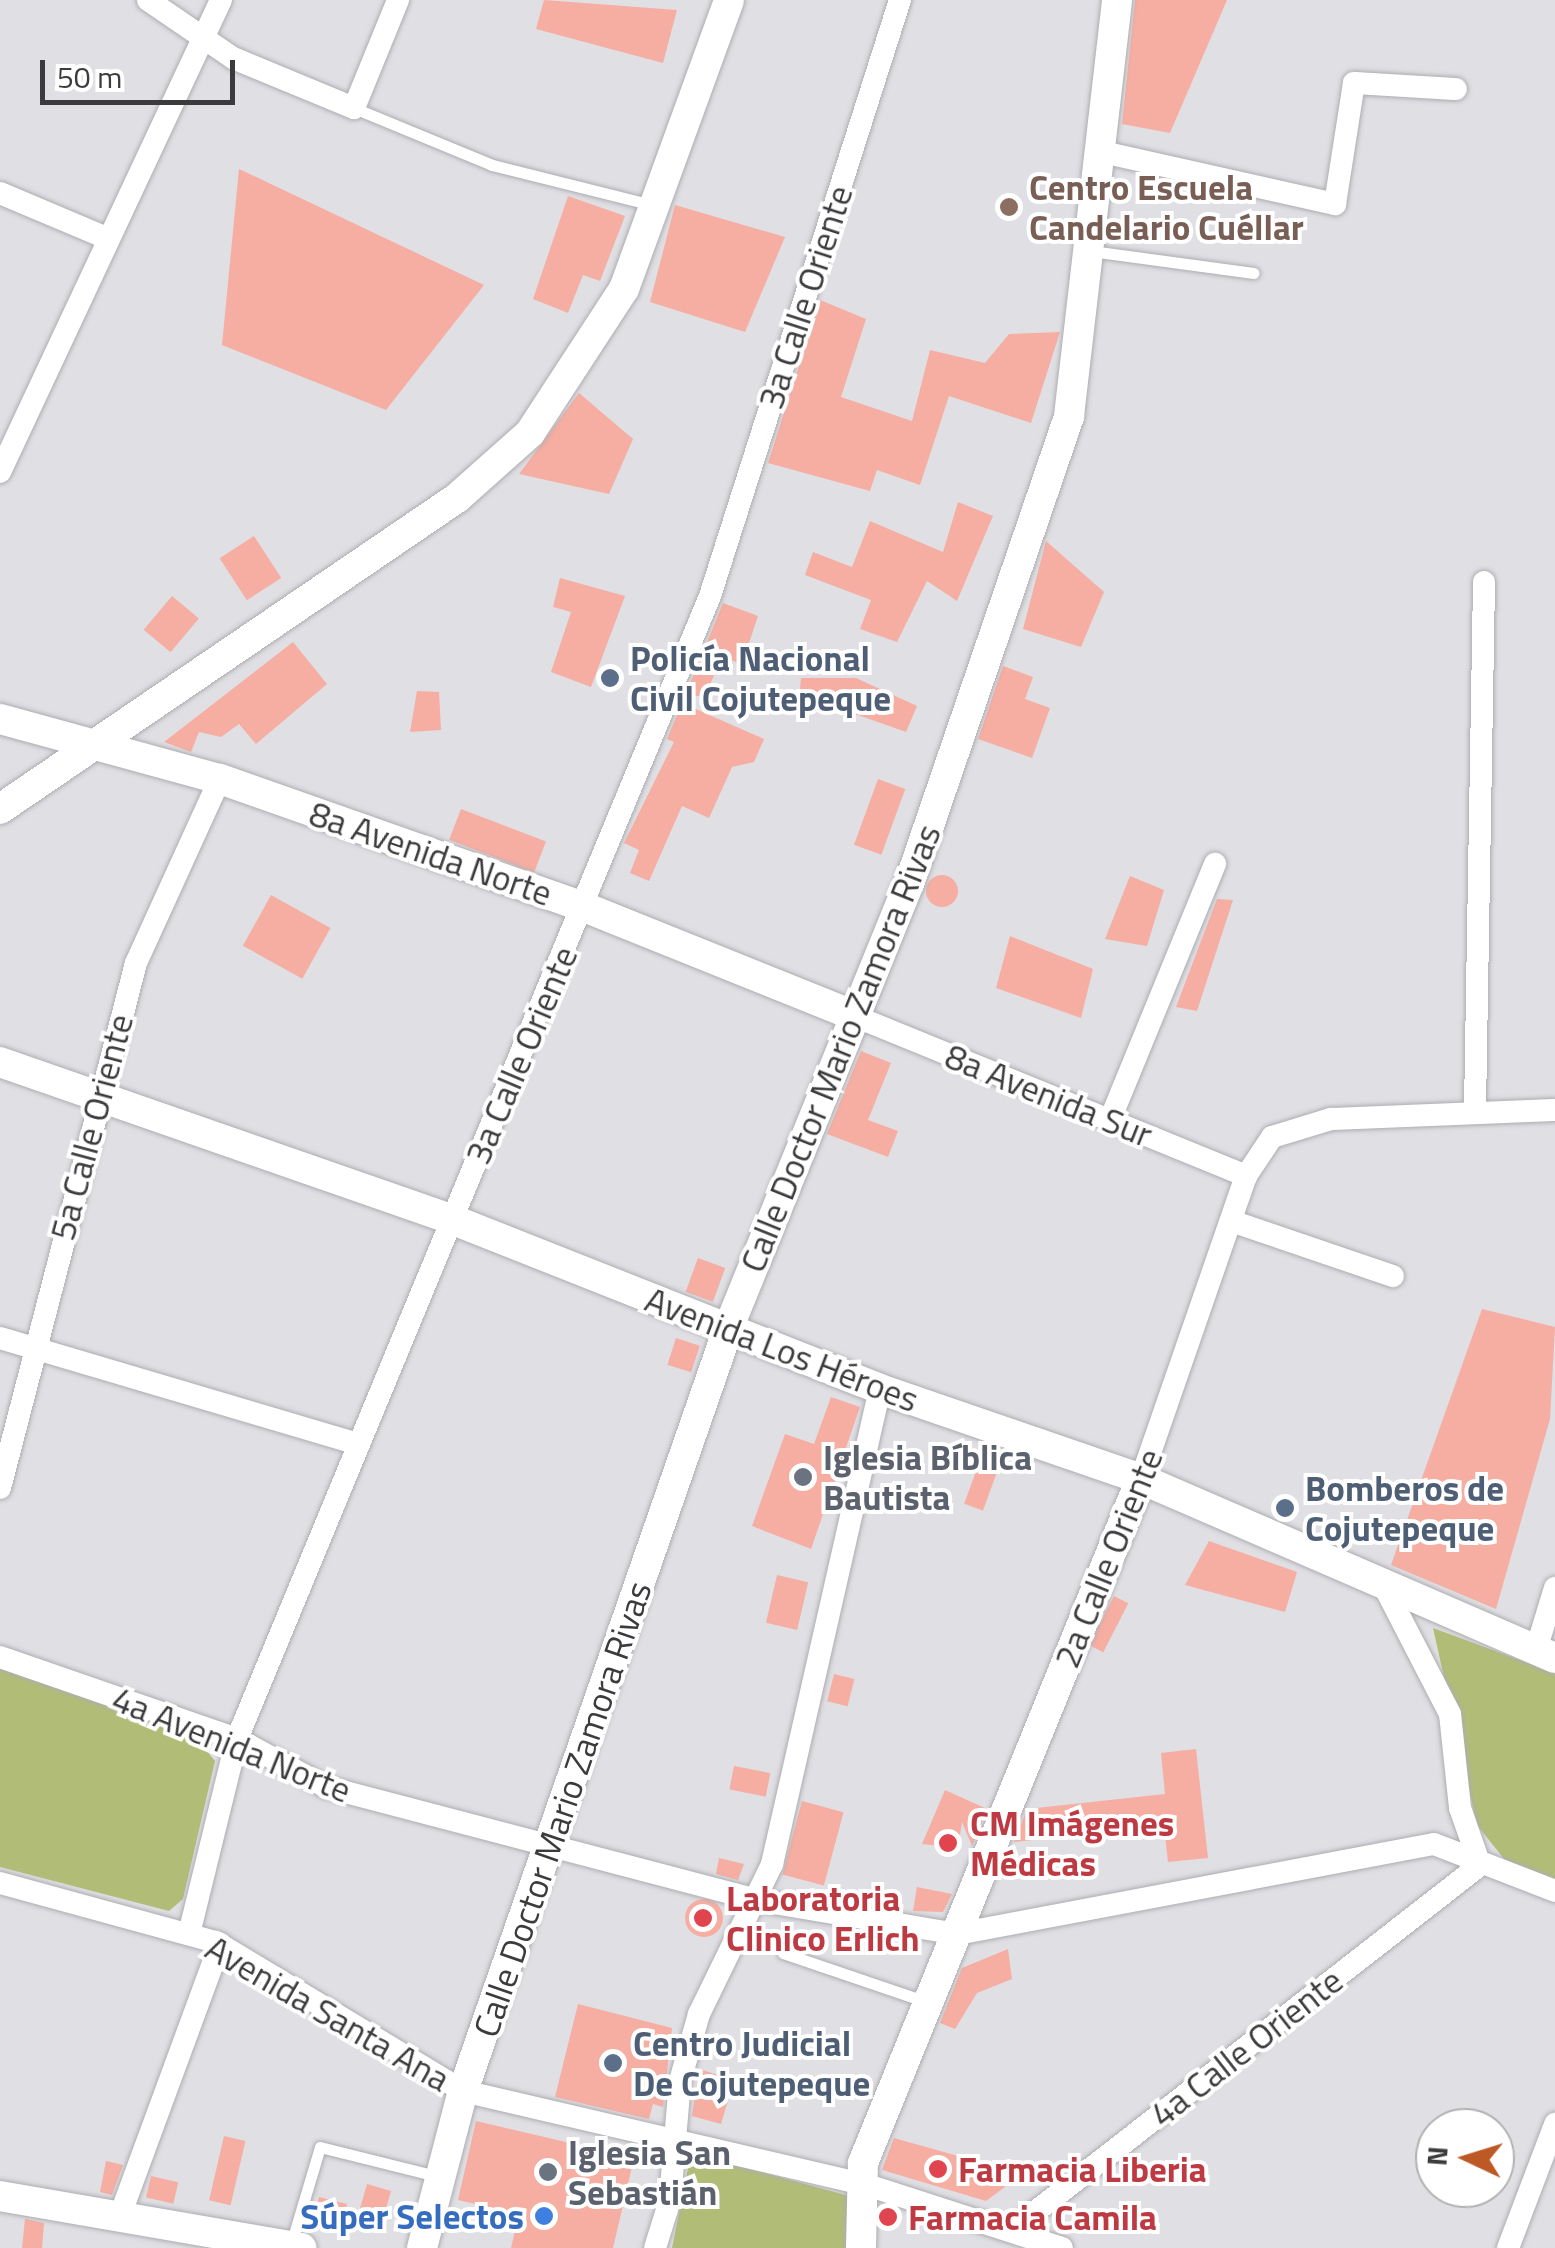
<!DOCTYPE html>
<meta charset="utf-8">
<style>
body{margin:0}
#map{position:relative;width:1555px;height:2248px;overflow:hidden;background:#dfdfe4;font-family:"Titillium Web",sans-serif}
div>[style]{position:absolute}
.green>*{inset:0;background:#b1bd77}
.building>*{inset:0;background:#f6aea2;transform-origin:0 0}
.round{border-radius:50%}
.roads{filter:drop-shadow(0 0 2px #adadb1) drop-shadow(0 0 2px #adadb1)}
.lane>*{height:11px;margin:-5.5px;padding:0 5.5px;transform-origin:5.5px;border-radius:5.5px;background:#fff}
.street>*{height:22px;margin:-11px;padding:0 11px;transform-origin:11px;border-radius:11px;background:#fff}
.secondary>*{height:30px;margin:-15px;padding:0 15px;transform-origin:15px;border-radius:15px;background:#fff}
.dots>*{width:28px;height:28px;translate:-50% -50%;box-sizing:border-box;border:5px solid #fff;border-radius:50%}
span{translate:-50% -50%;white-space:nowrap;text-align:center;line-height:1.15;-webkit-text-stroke:8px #fff;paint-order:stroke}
.education-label{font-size:35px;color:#785e54;font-weight:700}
.left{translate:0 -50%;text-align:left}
.street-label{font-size:35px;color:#3b3b3d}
.service-label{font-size:35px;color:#4e5e75;font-weight:700}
.worship-label{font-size:35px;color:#5b616d;font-weight:700}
.health-label{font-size:35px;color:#be3a42;font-weight:700}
.shop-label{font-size:35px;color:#366cbe;font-weight:700}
.right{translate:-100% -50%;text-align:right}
.north{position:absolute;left:1415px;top:2108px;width:100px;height:100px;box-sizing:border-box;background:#fff;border:2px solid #b1b1b1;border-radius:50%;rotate:274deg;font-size:28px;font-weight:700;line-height:40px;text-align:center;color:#3b3b3d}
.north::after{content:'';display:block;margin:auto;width:35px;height:45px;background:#bd5925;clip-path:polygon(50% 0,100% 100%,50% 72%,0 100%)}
.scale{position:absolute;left:40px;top:60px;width:195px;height:45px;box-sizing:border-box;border:5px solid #3b3b3d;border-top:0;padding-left:12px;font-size:30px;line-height:35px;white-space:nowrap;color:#3b3b3d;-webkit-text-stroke:8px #fff;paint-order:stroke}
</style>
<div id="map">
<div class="green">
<i style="clip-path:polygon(1433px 1628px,1555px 1673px,1555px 1892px,1521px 1880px,1477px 1825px)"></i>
<i style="clip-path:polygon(0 1666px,194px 1735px,215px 1761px,183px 1899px,169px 1911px,0 1867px)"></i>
<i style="clip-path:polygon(691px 2153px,853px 2197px,851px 2248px,672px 2248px)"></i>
</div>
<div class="building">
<i style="clip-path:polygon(544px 0,677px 10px,663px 63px,536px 29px)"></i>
<i style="clip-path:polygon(1135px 0,1227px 0,1170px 133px,1122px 124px)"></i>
<i style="clip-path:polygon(239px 169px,484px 285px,386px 410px,222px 345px)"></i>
<i style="clip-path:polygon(568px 196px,625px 216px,600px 281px,583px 275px,568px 313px,533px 299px)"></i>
<i style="clip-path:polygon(675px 205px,785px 237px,745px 332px,650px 302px)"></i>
<i style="clip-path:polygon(820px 300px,866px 319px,841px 397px,912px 421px,930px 350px,985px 363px,1009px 334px,1060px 332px,1031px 423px,949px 396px,920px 485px,877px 470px,870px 491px,768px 463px)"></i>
<i style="clip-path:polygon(579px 393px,633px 439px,609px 494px,519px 474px)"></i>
<i style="clip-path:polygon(958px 502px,993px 516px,957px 601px,927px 581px,897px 642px,860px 629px,871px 600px,805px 575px,813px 552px,852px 567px,870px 521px,943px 552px)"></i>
<i style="left:254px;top:536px;width:50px;height:41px;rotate:57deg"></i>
<i style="clip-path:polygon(1046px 541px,1104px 592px,1081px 647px,1023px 629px)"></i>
<i style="clip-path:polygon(560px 578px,625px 596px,591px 687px,551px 672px,571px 612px,553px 607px)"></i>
<i style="left:172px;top:596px;width:35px;height:44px;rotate:40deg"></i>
<i style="clip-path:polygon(723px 603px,758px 616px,742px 664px,722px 657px,705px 696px,685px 696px)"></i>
<i style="clip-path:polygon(293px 642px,327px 684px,256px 744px,239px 724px,221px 737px,199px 732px,191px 752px,164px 742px)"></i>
<i style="clip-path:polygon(1003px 666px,1033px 677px,1025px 699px,1050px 708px,1032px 758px,978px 739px)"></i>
<i style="clip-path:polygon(801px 678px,856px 678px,917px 706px,906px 732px,858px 715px,798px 710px)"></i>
<i style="clip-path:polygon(417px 691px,439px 692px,441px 730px,410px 732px)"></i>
<i style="clip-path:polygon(682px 703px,764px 739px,754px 762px,732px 767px,709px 818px,682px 806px,649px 881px,630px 873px,639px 850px,624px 843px,674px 742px,667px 739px)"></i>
<i style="left:878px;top:779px;width:29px;height:70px;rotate:20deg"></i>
<i style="left:461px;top:809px;width:91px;height:33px;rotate:21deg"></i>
<i class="round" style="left:926px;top:875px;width:32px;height:32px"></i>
<i style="clip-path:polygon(1130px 876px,1164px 890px,1147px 946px,1105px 939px)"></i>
<i style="left:271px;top:895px;width:68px;height:58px;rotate:29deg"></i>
<i style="clip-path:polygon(1217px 899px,1233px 900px,1197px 1011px,1176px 1007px)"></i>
<i style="clip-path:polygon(1010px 936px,1093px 969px,1081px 1018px,996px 988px)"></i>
<i style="clip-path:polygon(861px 1051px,891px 1063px,868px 1120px,898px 1131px,888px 1157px,827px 1134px)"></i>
<i style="left:698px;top:1258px;width:29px;height:36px;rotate:20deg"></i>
<i style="clip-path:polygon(1482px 1309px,1555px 1327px,1550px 1419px,1496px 1609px,1391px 1565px)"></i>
<i style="left:676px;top:1338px;width:25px;height:28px;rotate:18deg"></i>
<i style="clip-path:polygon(831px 1397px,860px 1407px,811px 1549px,752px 1526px,785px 1434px,814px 1444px)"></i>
<i style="left:983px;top:1452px;width:20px;height:55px;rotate:20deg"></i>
<i style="clip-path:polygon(1209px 1541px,1297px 1572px,1285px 1612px,1185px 1585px)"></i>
<i style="left:777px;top:1575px;width:32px;height:49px;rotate:13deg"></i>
<i style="left:1114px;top:1596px;width:16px;height:55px;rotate:27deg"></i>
<i style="left:834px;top:1674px;width:21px;height:28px;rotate:14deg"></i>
<i style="clip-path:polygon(1196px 1749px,1208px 1858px,1168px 1862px,1164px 1826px,1014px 1842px,1027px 1809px,1165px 1794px,1161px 1753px)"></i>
<i style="left:734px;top:1766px;width:37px;height:24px;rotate:11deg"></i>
<i style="clip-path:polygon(945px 1790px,987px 1809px,972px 1846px,962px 1822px,958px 1848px,922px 1844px)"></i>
<i style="left:802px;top:1801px;width:43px;height:76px;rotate:15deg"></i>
<i style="clip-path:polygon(719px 1858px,744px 1864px,738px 1880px,716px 1874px)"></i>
<i style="clip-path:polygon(917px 1887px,952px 1894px,943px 1912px,913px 1911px)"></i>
<i class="round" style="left:685px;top:1899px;width:38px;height:38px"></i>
<i style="clip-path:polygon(1008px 1949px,1012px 1979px,977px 1993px,955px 2029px,940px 2023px,962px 1968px)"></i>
<i style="clip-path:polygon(578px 2004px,672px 2028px,663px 2107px,653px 2104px,649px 2119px,555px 2097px)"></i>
<i style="clip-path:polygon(699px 2069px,734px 2080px,721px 2124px,692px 2116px)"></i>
<i style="clip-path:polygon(476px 2121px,634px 2158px,613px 2248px,511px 2248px,519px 2214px,458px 2200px)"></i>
<i style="left:224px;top:2136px;width:22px;height:66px;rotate:13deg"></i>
<i style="clip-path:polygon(894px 2138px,990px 2165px,1005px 2187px,986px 2201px,882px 2170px)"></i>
<i style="clip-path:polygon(106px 2161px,123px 2165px,112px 2195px,100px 2192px)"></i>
<i style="left:151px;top:2176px;width:28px;height:22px;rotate:13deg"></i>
<i style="left:367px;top:2184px;width:25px;height:41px;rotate:16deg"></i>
<i style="left:319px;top:2197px;width:29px;height:28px;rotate:14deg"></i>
<i style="clip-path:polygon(25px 2219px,44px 2223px,42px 2248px,22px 2248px)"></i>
</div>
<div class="roads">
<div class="lane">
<i style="left:354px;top:108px;width:149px;rotate:22.4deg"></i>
<i style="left:492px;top:165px;width:166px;rotate:14deg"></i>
<i style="left:1091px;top:251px;width:164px;rotate:7.7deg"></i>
<i style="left:783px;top:1953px;width:152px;rotate:18.8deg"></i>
<i style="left:291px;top:2244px;width:101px;rotate:-73.4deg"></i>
<i style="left:320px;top:2147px;width:120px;rotate:14deg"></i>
</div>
<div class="street">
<i style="left:148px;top:0;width:103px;rotate:34.3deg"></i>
<i style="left:233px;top:58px;width:131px;rotate:22.5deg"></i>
<i style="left:354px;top:108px;width:117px;rotate:-67.8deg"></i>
<i style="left:1102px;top:152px;width:239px;rotate:12.6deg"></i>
<i style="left:1335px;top:204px;width:122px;rotate:-81.1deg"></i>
<i style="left:1354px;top:83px;width:102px;rotate:3.4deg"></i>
<i style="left:0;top:193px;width:118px;rotate:22.9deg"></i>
<i style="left:0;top:472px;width:521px;rotate:-64.91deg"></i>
<i style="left:852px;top:1015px;width:426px;rotate:22.2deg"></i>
<i style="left:1475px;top:1109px;width:527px;rotate:-89.02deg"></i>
<i style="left:1110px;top:1120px;width:277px;rotate:-67.7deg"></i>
<i style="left:1231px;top:1221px;width:171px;rotate:18.8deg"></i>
<i style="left:0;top:1338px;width:373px;rotate:16.5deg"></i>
<i style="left:1141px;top:1479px;width:321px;rotate:-70.9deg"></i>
<i style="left:1246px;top:1176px;width:47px;rotate:-56.3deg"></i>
<i style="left:1272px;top:1137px;width:62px;rotate:-17deg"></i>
<i style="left:1331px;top:1119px;width:224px;rotate:-2.3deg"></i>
<i style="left:0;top:1488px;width:542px;rotate:-75.48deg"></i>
<i style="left:136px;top:963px;width:202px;rotate:-65.5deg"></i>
<i style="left:1386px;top:1590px;width:140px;rotate:62.7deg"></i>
<i style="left:1450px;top:1714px;width:95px;rotate:83.9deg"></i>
<i style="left:1460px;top:1808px;width:60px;rotate:70.7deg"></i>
<i style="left:1536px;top:1650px;width:65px;rotate:-73deg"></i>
<i style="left:0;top:1657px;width:251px;rotate:19.1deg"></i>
<i style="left:237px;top:1739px;width:101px;rotate:28.3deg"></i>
<i style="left:326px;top:1787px;width:445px;rotate:14.7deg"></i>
<i style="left:756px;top:1900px;width:204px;rotate:9.6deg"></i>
<i style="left:957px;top:1934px;width:485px;rotate:-10.7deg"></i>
<i style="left:1434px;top:1844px;width:130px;rotate:21.2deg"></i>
<i style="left:0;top:1883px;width:224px;rotate:15.3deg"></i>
<i style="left:216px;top:1942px;width:288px;rotate:31.1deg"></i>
<i style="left:463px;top:2091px;width:412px;rotate:13.1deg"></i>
<i style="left:864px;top:2184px;width:208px;rotate:17.9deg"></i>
<i style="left:189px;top:1934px;width:201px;rotate:-76.2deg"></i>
<i style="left:237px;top:1739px;width:1237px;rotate:-67.52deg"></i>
<i style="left:710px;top:596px;width:626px;rotate:-72.32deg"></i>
<i style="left:121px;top:2213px;width:287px;rotate:-69.8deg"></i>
<i style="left:1012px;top:2230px;width:594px;rotate:-37.95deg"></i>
<i style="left:655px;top:2248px;width:50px;rotate:-72.6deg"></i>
<i style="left:670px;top:2200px;width:119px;rotate:-85.2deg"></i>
<i style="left:680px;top:2081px;width:70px;rotate:-74.2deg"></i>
<i style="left:699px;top:2014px;width:167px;rotate:-64deg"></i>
<i style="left:772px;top:1864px;width:487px;rotate:-77.2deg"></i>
<i style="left:1508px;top:2248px;width:133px;rotate:-69.2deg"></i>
</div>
<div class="secondary">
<i style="left:0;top:719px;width:228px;rotate:15.3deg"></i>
<i style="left:220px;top:779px;width:386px;rotate:19.4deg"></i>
<i style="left:584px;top:907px;width:289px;rotate:21.9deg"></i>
<i style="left:0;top:809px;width:553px;rotate:-34.24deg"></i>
<i style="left:457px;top:498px;width:98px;rotate:-41.7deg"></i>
<i style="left:530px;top:433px;width:172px;rotate:-56.9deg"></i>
<i style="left:624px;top:289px;width:307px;rotate:-70deg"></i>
<i style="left:0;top:1062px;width:478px;rotate:19.2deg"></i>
<i style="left:451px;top:1219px;width:461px;rotate:21.6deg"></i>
<i style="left:880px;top:1389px;width:276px;rotate:19deg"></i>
<i style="left:1141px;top:1479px;width:451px;rotate:23.4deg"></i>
<i style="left:0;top:2196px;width:306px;rotate:9.8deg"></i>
<i style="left:422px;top:2248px;width:162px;rotate:-75.4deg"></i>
<i style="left:463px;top:2091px;width:807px;rotate:-70.82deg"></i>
<i style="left:728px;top:1329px;width:480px;rotate:-67.9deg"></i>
<i style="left:909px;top:884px;width:495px;rotate:-71.1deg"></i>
<i style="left:1069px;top:416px;width:419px;rotate:-83.4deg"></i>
<i style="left:861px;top:2248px;width:85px;rotate:-88.7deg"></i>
<i style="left:863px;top:2163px;width:738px;rotate:-67.88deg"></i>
</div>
</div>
<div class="dots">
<i style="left:1009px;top:207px;background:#8d6e63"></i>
<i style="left:610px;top:678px;background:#5c6f8a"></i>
<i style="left:803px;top:1477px;background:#6b7280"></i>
<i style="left:1285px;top:1508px;background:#5c6f8a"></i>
<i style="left:948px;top:1843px;background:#e0444e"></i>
<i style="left:703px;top:1918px;background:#e0444e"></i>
<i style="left:613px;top:2063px;background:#5c6f8a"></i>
<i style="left:938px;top:2169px;background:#e0444e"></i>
<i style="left:548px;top:2172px;background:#6b7280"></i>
<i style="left:544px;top:2216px;background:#3f7fe0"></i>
<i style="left:888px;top:2217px;background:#e0444e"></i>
</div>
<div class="education-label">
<span class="left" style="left:1029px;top:207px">Centro Escuela<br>Candelario Cuéllar</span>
</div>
<div class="street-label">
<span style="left:805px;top:297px;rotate:-72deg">3a Calle Oriente</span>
<span style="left:431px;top:853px;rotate:19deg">8a Avenida Norte</span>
<span style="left:840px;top:1048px;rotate:-68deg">Calle Doctor Mario Zamora Rivas</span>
<span style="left:521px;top:1055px;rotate:-67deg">3a Calle Oriente</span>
<span style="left:1049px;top:1095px;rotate:22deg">8a Avenida Sur</span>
<span style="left:91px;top:1127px;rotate:-75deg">5a Calle Oriente</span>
<span style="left:782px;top:1349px;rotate:21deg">Avenida Los Héroes</span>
<span style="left:1108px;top:1558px;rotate:-68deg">2a Calle Oriente</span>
<span style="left:232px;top:1744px;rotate:22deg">4a Avenida Norte</span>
<span style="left:562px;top:1809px;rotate:-71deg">Calle Doctor Mario Zamora Rivas</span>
<span style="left:328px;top:2013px;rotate:30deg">Avenida Santa Ana</span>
<span style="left:1246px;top:2047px;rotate:-38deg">4a Calle Oriente</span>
</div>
<div class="service-label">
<span class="left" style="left:630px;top:678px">Policía Nacional<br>Civil Cojutepeque</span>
<span class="left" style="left:1305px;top:1508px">Bomberos de<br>Cojutepeque</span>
<span class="left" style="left:633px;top:2063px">Centro Judicial<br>De Cojutepeque</span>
</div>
<div class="worship-label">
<span class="left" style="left:823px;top:1477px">Iglesia Bíblica<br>Bautista</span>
<span class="left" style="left:568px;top:2172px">Iglesia San<br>Sebastián</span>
</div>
<div class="health-label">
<span class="left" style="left:970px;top:1843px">CM Imágenes<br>Médicas</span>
<span class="left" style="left:726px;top:1918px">Laboratoria<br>Clinico Erlich</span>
<span class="left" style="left:958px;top:2169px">Farmacia Liberia</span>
<span class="left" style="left:908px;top:2217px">Farmacia Camila</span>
</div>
<div class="shop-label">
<span class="right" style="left:524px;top:2216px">Súper Selectos</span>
</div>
<div class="north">N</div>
<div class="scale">50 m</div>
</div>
